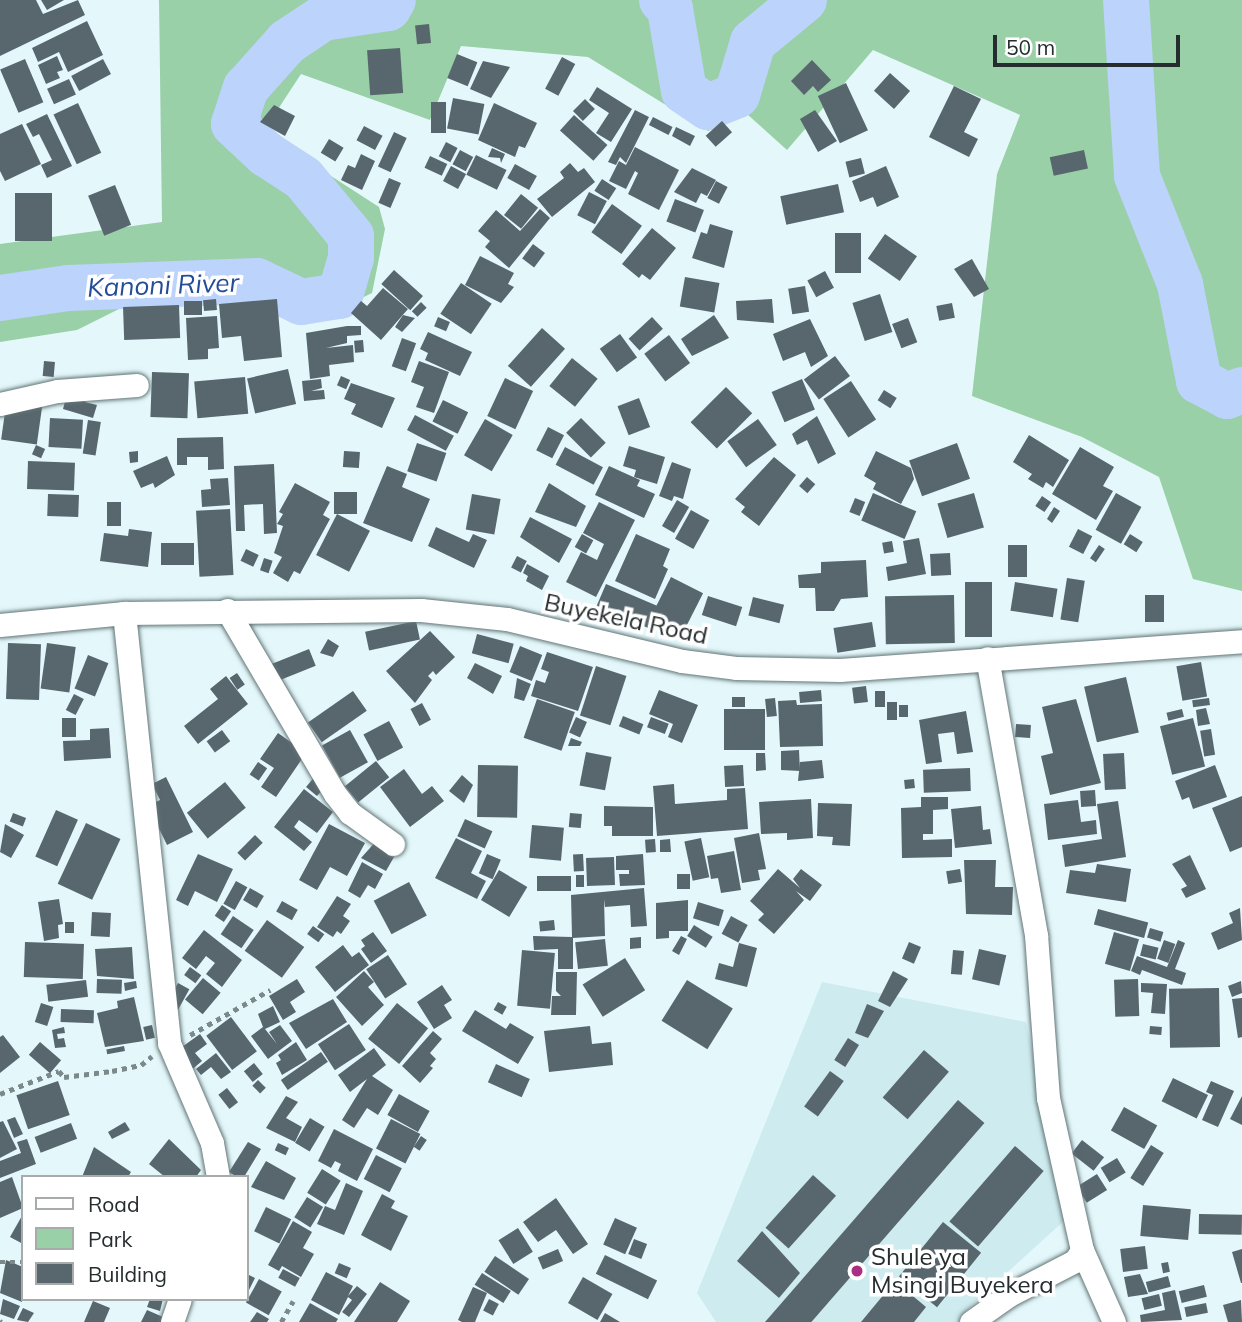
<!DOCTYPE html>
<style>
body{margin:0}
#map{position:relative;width:1242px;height:1322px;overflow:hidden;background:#e4f8fb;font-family:Mulish,sans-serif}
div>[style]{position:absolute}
.built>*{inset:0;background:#ceebef}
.green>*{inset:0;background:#99d0a7}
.river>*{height:46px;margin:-23px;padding:0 23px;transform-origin:23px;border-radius:23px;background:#bcd3fb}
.building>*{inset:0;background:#58666e;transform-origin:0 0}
.path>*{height:4.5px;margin-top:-2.25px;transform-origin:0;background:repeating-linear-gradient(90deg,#7c898b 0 5px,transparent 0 10px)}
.roads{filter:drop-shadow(0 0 2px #627476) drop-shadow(0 0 2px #627476)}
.minor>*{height:23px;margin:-11.5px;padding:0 11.5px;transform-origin:11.5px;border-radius:11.5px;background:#fff}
.dots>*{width:19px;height:19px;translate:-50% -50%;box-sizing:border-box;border:4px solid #fff;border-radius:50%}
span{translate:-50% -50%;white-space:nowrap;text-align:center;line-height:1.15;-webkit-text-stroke:7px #fff;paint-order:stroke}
.street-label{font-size:24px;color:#262d2e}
.poi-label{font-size:24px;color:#262d2e}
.left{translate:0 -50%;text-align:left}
.water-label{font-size:26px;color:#234d98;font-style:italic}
.legend{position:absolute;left:21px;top:1175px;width:228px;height:126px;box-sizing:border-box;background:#fff;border:2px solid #a8abab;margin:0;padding:9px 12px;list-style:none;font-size:21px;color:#262d2e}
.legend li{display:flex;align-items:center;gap:14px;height:35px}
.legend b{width:35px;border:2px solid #a8abab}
.scale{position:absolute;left:993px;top:35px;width:187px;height:32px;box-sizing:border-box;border:4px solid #262d2e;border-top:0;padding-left:9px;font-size:21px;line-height:24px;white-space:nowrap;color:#262d2e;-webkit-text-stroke:5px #fff;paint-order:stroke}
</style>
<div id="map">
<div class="built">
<i style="clip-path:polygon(822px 982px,1026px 1022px,1066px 1219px,966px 1310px,960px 1322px,716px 1322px,697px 1293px)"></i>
</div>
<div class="green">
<i style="clip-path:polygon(159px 0,1242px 0,1242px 591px,1193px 579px,1159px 477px,1082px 437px,972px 396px,997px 174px,1020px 115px,873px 50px,787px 150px,747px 114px,708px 131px,588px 57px,461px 46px,430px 120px,301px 74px,263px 132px,379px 207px,385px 229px,372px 293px,331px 313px,230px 304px,123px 307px,77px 330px,0 342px,0 244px,162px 222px)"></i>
</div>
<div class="river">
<i style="left:662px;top:0;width:12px;rotate:48deg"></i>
<i style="left:670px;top:9px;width:83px;rotate:80.3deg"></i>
<i style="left:684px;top:91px;width:29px;rotate:34deg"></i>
<i style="left:708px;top:107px;width:31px;rotate:-22deg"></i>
<i style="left:737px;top:95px;width:55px;rotate:-73.2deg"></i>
<i style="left:753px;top:42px;width:66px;rotate:-39.5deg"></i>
<i style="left:1126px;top:0;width:176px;rotate:86.4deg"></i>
<i style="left:1137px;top:176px;width:116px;rotate:68.3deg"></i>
<i style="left:1180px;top:284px;width:99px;rotate:78.9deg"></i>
<i style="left:1199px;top:381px;width:32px;rotate:28deg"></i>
<i style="left:1227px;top:396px;width:16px;rotate:-22deg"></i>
<i style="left:0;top:298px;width:69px;rotate:-8.4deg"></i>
<i style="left:68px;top:288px;width:189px;rotate:-2.1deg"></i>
<i style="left:257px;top:281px;width:49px;rotate:25.5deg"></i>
<i style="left:301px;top:302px;width:39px;rotate:-9deg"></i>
<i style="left:340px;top:296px;width:40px;rotate:-74deg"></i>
<i style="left:351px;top:258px;width:22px;rotate:-90deg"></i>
<i style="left:351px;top:236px;width:75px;rotate:-129.6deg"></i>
<i style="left:303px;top:178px;width:44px;rotate:-147deg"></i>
<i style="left:266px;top:154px;width:44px;rotate:-136.8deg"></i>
<i style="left:234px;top:124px;width:38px;rotate:-72deg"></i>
<i style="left:246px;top:88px;width:62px;rotate:-48.3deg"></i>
<i style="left:287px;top:42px;width:43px;rotate:-33.7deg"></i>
<i style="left:323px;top:18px;width:66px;rotate:-8.7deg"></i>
<i style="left:388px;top:8px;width:9px;rotate:-58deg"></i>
</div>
<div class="building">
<i style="clip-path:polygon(0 0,36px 0,43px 14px,78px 0,85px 15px,0 56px)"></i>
<i style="clip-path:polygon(41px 0,64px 0,47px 10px)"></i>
<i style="clip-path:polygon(87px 21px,103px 55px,68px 72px,59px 52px,38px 62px,32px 48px)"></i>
<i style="left:429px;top:24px;width:19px;height:14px;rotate:84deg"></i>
<i style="left:400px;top:48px;width:45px;height:33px;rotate:86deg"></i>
<i style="left:457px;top:54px;width:22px;height:26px;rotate:22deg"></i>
<i style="clip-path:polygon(57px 56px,63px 70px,57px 72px,60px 78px,46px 84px,38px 65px)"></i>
<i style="left:562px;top:57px;width:15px;height:36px;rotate:28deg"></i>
<i style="left:25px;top:59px;width:47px;height:27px;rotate:67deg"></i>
<i style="left:103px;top:59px;width:17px;height:36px;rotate:62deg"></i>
<i style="clip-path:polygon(812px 60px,831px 80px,818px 92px,813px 86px,804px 95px,791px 81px)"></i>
<i style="clip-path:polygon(483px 61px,510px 67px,491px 98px,470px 89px)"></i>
<i style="left:890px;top:73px;width:27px;height:24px;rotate:42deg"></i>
<i style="left:69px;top:79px;width:17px;height:24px;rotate:66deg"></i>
<i style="left:846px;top:83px;width:52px;height:31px;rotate:65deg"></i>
<i style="clip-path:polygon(954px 86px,981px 99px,964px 132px,978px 139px,969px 157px,929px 137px)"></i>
<i style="clip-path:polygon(597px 87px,632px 109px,611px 142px,596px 133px,609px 113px,589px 100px)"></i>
<i style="left:453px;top:98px;width:32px;height:31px;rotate:11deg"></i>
<i style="left:585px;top:99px;width:14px;height:17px;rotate:45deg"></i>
<i style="left:431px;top:102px;width:15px;height:31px"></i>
<i style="left:78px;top:103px;width:55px;height:27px;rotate:65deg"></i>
<i style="clip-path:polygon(494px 103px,537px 123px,525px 148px,519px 146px,515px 157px,478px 140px)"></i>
<i style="clip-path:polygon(274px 105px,295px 116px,285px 136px,260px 122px)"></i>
<i style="clip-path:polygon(635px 110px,649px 117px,626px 163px,620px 157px,616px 165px,608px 162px)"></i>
<i style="clip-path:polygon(815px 110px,837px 141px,818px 152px,800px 119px)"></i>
<i style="clip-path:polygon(47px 114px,72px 166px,47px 178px,41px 165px,52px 160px,39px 134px,33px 137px,26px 124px)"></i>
<i style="left:574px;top:115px;width:45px;height:21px;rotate:42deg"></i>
<i style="left:653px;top:117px;width:22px;height:9px;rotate:27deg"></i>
<i style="left:722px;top:121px;width:15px;height:22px;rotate:48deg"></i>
<i style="clip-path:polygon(22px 124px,41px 164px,5px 181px,0 171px,0 134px)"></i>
<i style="left:364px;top:126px;width:21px;height:16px;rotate:28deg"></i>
<i style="clip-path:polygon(676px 127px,695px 136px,690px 146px,672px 136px)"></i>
<i style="left:394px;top:132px;width:14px;height:38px;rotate:25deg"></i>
<i style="left:329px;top:139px;width:17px;height:16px;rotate:31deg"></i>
<i style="left:446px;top:142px;width:13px;height:16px;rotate:27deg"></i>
<i style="clip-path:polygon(635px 147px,679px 170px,659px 210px,628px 194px,638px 173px,635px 171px,626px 189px,609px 181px,619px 161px,626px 165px)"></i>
<i style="clip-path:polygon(492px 148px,505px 154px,501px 163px,500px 158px,488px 157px)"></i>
<i style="left:460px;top:150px;width:15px;height:16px;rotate:28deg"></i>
<i style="left:1084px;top:150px;width:19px;height:35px;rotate:78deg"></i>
<i style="clip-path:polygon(361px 154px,375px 161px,362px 190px,341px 180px,348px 165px,355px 168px)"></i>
<i style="left:476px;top:155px;width:34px;height:22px;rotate:26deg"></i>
<i style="left:430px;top:156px;width:19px;height:13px;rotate:25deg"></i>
<i style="left:861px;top:158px;width:16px;height:16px;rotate:76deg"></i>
<i style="clip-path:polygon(570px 163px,578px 172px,584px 168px,595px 182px,552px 217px,537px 199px,564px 178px,560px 172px)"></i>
<i style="left:515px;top:164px;width:25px;height:16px;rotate:29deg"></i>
<i style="left:451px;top:166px;width:17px;height:17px;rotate:28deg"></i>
<i style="clip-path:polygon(886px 166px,899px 197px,877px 207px,873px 197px,860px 202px,852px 181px)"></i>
<i style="clip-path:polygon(692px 168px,716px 180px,707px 196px,701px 193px,696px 203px,674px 192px)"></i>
<i style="left:389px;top:178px;width:13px;height:27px;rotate:23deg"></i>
<i style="left:602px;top:179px;width:17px;height:14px;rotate:33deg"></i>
<i style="left:716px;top:181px;width:13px;height:19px;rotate:27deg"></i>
<i style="left:838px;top:184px;width:29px;height:59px;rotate:78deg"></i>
<i style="left:115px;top:185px;width:43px;height:29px;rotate:68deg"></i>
<i style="left:589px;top:192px;width:20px;height:26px;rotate:27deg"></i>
<i style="left:15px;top:193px;width:37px;height:48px"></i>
<i style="left:521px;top:194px;width:22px;height:27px;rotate:39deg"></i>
<i style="left:675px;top:199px;width:31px;height:24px;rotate:21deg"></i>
<i style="left:612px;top:204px;width:37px;height:35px;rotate:36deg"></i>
<i style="clip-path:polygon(540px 209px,550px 218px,509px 268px,485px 247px,490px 241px,478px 231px,496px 210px,520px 231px)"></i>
<i style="clip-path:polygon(710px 224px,733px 231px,724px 268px,692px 258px,701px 232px,707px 234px)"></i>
<i style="clip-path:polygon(652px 228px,676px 248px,650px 280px,642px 274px,639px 278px,622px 264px)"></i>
<i style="left:835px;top:233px;width:26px;height:40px"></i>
<i style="left:885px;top:234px;width:39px;height:30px;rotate:35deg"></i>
<i style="left:533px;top:244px;width:15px;height:18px;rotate:37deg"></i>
<i style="clip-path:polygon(480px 256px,514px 273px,508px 284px,514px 287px,501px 303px,465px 285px)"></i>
<i style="clip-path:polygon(972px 259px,989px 289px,974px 297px,954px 269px)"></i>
<i style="left:394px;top:270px;width:39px;height:19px;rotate:42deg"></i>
<i style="left:825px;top:271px;width:19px;height:20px;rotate:62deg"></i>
<i style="left:685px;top:277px;width:35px;height:30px;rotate:10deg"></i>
<i style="left:461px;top:283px;width:37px;height:37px;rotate:34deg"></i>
<i style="left:805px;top:286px;width:26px;height:17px;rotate:81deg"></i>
<i style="clip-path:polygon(383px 288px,408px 309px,381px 340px,351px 313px,361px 301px,367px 306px)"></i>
<i style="left:880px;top:294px;width:40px;height:29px;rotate:72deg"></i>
<i style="left:216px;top:299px;width:11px;height:13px;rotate:85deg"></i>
<i style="clip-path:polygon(277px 299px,282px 357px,244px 361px,241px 336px,222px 338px,219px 304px)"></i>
<i style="clip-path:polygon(772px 299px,774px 323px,737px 320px,736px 301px)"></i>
<i style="left:202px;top:301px;width:14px;height:18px;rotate:90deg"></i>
<i style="left:421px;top:302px;width:8px;height:13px;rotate:45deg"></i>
<i style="left:952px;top:303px;width:15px;height:16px;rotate:79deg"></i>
<i style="left:179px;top:305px;width:33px;height:56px;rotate:88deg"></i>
<i style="clip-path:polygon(403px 315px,415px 318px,402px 332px,395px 327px)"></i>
<i style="clip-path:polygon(714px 315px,729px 338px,692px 356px,681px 339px)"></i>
<i style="clip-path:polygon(217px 316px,219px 348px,208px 349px,208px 359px,188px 360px,186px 318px)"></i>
<i style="left:438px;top:317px;width:13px;height:10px;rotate:23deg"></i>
<i style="left:652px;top:317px;width:16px;height:32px;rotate:47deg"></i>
<i style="left:908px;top:318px;width:26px;height:17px;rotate:69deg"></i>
<i style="clip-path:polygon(810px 319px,828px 356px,811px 367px,805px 352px,783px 361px,773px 334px)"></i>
<i style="clip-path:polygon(347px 326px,361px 326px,361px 335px,347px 336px,347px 343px,326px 348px,353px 345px,354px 362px,329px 365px,330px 376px,310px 379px,306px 333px)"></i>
<i style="left:542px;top:328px;width:31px;height:51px;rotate:42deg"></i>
<i style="clip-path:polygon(428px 332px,472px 352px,460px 376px,425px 360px,428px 353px,420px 349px)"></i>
<i style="left:620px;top:334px;width:29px;height:25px;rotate:54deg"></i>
<i style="left:669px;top:335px;width:35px;height:31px;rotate:53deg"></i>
<i style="left:402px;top:338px;width:15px;height:30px;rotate:20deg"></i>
<i style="left:363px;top:340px;width:12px;height:9px;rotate:85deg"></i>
<i style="left:835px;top:356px;width:25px;height:39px;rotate:53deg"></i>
<i style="left:572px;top:358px;width:33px;height:36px;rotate:39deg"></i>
<i style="left:44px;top:361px;width:11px;height:15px;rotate:5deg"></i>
<i style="clip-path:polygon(419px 361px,449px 372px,434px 413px,416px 407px,424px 387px,411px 382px)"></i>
<i style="left:288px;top:369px;width:36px;height:42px;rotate:77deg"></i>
<i style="left:152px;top:372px;width:37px;height:45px;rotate:2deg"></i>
<i style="left:341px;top:376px;width:10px;height:10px;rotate:24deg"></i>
<i style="left:245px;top:377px;width:37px;height:51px;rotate:85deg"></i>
<i style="left:505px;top:378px;width:31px;height:42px;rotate:25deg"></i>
<i style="clip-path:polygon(321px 379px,322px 388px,311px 391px,324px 390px,325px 399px,304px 401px,302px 381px)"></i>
<i style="left:802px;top:379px;width:33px;height:33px;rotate:67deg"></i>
<i style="left:851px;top:381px;width:46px;height:33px;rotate:57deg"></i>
<i style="clip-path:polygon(351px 383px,395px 398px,382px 428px,351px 414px,356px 404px,344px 399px)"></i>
<i style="left:726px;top:387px;width:37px;height:50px;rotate:45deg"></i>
<i style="left:884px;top:390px;width:15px;height:12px;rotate:32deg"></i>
<i style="clip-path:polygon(87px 395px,85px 402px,97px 405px,93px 418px,63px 409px,66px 398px)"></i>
<i style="left:7px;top:398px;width:36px;height:42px;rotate:8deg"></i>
<i style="left:639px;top:398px;width:31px;height:23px;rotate:69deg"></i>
<i style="left:443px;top:400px;width:28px;height:24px;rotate:26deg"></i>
<i style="left:415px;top:415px;width:44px;height:17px;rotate:28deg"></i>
<i style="clip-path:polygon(817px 416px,836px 454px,818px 464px,807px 440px,797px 445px,792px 434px)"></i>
<i style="left:50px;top:418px;width:33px;height:29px;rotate:3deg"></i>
<i style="left:581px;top:418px;width:35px;height:21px;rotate:45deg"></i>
<i style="left:485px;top:419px;width:32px;height:42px;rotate:30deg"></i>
<i style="left:758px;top:419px;width:32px;height:38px;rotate:54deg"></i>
<i style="left:88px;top:420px;width:13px;height:34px;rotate:9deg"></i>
<i style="left:548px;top:427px;width:18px;height:26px;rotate:27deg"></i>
<i style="clip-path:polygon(1029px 435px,1069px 460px,1053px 487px,1046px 482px,1043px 488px,1028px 479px,1032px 474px,1013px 462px)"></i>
<i style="clip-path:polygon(223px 437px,224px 469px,208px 470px,208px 457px,187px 457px,187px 465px,177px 465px,177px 438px)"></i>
<i style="left:417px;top:443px;width:31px;height:30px;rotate:19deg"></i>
<i style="left:957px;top:443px;width:38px;height:51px;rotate:70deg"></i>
<i style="left:36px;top:445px;width:10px;height:10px;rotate:24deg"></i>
<i style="clip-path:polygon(629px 446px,665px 457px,657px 484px,634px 477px,636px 470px,623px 466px)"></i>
<i style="left:565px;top:447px;width:43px;height:20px;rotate:28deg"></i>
<i style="clip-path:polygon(1080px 447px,1114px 467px,1103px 486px,1113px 491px,1096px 520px,1052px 494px)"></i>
<i style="clip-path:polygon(138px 451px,138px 462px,130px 463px,129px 452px)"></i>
<i style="left:344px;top:451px;width:16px;height:16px;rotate:4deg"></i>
<i style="clip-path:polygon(876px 451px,911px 468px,914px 479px,901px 504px,873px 489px,876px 483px,864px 476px)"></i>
<i style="clip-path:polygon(167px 456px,175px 475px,155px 488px,153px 483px,141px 488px,133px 471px)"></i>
<i style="clip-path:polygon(774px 457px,796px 475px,759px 526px,741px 512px,745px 507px,735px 499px)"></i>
<i style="left:28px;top:461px;width:47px;height:28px;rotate:2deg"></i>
<i style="clip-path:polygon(672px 462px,691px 469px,683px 499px,674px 496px,672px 501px,659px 496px)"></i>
<i style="clip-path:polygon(274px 464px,277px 533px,264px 534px,263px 504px,244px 505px,245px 531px,236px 531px,234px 466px)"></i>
<i style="clip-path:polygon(387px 466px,407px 474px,402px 487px,430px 499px,412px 542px,363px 523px)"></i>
<i style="clip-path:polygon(609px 466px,640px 480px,637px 486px,655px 494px,644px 518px,595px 495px)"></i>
<i style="left:807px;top:477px;width:11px;height:12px;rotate:41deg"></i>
<i style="clip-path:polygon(228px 478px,230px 505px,202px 507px,201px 490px,211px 489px,210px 479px)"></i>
<i style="clip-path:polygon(295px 483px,330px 502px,323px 515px,330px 519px,300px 574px,294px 571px,288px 582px,273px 573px,282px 557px,274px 553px,283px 526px,277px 524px,283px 514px,279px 512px)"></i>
<i style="clip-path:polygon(549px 483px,586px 506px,576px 527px,535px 512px)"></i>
<i style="left:334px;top:492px;width:23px;height:22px"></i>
<i style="left:873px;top:493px;width:47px;height:30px;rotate:23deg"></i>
<i style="left:974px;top:493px;width:36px;height:38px;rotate:74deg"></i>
<i style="left:1116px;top:493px;width:29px;height:42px;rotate:29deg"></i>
<i style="left:48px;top:494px;width:31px;height:22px;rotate:2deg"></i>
<i style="left:472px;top:494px;width:29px;height:36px;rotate:10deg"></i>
<i style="left:1042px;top:496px;width:11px;height:12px;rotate:34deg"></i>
<i style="left:855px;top:498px;width:11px;height:15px;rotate:22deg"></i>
<i style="left:677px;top:500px;width:14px;height:30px;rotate:30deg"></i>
<i style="left:107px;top:502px;width:14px;height:24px"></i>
<i style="clip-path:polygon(599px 502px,635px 520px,596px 597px,566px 582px,581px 552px,597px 560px,604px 544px,583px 533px)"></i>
<i style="clip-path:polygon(1054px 507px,1060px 511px,1052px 523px,1047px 519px)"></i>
<i style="left:230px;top:509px;width:66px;height:34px;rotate:87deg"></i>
<i style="left:691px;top:510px;width:21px;height:33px;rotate:29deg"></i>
<i style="left:337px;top:514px;width:37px;height:46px;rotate:27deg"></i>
<i style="clip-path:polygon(530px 517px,572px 539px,559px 563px,520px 537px)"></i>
<i style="clip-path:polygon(436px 527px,469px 542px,473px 534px,487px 540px,474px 568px,428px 546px)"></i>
<i style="clip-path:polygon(129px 529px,152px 532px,148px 567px,100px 561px,104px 533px,128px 536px)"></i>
<i style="left:1078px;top:529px;width:16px;height:20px;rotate:27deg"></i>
<i style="left:582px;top:534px;width:13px;height:15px;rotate:29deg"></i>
<i style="clip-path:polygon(636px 534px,670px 549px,663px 566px,668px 569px,655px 599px,615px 581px)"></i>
<i style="left:1130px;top:534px;width:15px;height:12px;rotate:32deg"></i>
<i style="clip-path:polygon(919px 538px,926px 574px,888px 581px,886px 567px,907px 563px,903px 541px)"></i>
<i style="left:892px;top:541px;width:11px;height:10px;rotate:80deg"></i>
<i style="left:161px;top:543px;width:33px;height:22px"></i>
<i style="left:1008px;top:545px;width:19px;height:32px"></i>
<i style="left:1099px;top:545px;width:7px;height:16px;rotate:34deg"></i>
<i style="left:246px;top:549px;width:14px;height:13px;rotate:25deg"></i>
<i style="left:950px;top:553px;width:22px;height:20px;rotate:87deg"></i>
<i style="left:517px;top:556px;width:11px;height:13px;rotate:27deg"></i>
<i style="left:264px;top:558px;width:9px;height:13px;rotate:18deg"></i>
<i style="clip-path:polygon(866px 560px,868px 597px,841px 599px,834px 611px,816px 611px,815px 588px,799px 588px,798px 575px,821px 573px,821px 562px)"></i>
<i style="clip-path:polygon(527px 564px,549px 576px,542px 590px,526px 581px,528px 576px,523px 573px)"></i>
<i style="left:671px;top:577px;width:36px;height:47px;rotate:27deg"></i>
<i style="left:1067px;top:578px;width:18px;height:42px;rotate:9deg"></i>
<i style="left:965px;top:582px;width:27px;height:55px"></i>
<i style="left:1015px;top:582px;width:43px;height:29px;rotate:9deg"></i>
<i style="left:606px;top:584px;width:56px;height:24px;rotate:23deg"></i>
<i style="left:954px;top:595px;width:48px;height:69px;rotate:89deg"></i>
<i style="left:1145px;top:595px;width:19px;height:27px"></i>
<i style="left:708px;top:596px;width:36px;height:20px;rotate:18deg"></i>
<i style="left:753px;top:597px;width:32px;height:19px;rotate:14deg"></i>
<i style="left:416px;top:621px;width:19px;height:52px;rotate:78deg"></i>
<i style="left:872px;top:622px;width:25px;height:39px;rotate:81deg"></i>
<i style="clip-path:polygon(430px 631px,455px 657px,436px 675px,433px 671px,428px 676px,432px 680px,415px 703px,386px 671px)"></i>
<i style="left:477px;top:634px;width:38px;height:20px;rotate:15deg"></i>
<i style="clip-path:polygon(328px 639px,339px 646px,333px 657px,320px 653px)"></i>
<i style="left:8px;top:643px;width:33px;height:56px;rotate:2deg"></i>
<i style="left:47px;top:643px;width:29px;height:46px;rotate:8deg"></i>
<i style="left:520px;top:646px;width:24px;height:28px;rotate:22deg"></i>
<i style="left:309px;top:649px;width:18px;height:43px;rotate:68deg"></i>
<i style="clip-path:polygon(547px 652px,593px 667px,578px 711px,531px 696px,536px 680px,545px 683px,549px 672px,541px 669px)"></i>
<i style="left:88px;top:655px;width:22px;height:36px;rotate:22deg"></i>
<i style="left:1201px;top:662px;width:35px;height:25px;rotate:80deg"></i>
<i style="clip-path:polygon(475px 663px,502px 676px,493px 694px,467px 678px)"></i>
<i style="left:596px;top:666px;width:32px;height:52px;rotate:18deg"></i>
<i style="left:237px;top:673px;width:14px;height:9px;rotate:56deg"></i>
<i style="clip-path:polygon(226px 676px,248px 704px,198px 744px,184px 726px,218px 699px,210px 689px)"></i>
<i style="left:1126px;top:677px;width:57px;height:43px;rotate:77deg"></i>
<i style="clip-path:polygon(517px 678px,531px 684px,524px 701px,514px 698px)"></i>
<i style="left:866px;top:686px;width:16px;height:14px;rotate:83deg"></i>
<i style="clip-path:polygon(659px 690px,698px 705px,682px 743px,668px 737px,673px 724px,649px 714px)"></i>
<i style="left:821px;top:690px;width:11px;height:22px;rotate:85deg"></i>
<i style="left:353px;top:691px;width:24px;height:55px;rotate:55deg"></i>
<i style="left:875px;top:691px;width:10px;height:16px"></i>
<i style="left:74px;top:694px;width:11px;height:18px;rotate:27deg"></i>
<i style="left:732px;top:697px;width:13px;height:10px"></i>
<i style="left:775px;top:698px;width:18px;height:10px;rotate:84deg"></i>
<i style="left:1209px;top:698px;width:7px;height:17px;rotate:82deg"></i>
<i style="left:537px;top:699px;width:40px;height:41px;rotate:19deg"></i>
<i style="clip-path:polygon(1076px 699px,1101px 783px,1050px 795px,1041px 756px,1053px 753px,1042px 707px)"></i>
<i style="clip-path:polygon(796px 700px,797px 705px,822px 704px,823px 746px,780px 747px,778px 701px)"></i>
<i style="left:887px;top:702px;width:10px;height:18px"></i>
<i style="left:422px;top:703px;width:19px;height:13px;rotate:62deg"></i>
<i style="left:899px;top:705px;width:9px;height:12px"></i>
<i style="clip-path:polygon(1206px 708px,1210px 724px,1198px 726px,1196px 710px)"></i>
<i style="left:724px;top:709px;width:41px;height:41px"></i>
<i style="left:1182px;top:709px;width:8px;height:16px;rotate:76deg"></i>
<i style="clip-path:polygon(966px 711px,973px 752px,957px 754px,954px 732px,938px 734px,942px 762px,926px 764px,919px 720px)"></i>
<i style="left:623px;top:716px;width:22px;height:11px;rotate:22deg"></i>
<i style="left:576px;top:717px;width:12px;height:17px;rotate:24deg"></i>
<i style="left:651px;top:717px;width:19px;height:11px;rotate:21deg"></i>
<i style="left:62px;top:718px;width:14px;height:19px"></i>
<i style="left:1193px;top:718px;width:50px;height:34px;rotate:76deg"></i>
<i style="left:389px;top:721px;width:30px;height:29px;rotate:62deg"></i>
<i style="left:1016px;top:724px;width:15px;height:13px;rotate:4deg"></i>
<i style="clip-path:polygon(109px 728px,111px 758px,64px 761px,63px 741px,90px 740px,90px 729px)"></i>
<i style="left:1211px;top:729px;width:26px;height:11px;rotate:81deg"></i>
<i style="left:222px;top:730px;width:14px;height:19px;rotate:54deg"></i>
<i style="left:350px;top:730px;width:37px;height:32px;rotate:61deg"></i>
<i style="clip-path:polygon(278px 733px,306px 753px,276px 797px,261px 787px,274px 768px,260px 759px)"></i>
<i style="clip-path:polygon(571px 738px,582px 742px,580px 746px,568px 746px)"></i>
<i style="clip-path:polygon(799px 750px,800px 771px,781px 770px,781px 751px)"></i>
<i style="left:586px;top:752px;width:26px;height:34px;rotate:11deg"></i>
<i style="clip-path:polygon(756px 753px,765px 753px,766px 770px,756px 771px)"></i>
<i style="left:1124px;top:753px;width:36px;height:21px;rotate:87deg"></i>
<i style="clip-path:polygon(822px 760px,824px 778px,798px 781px,800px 762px)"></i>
<i style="left:376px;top:761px;width:21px;height:40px;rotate:51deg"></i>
<i style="left:258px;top:762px;width:11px;height:15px;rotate:34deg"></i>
<i style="left:478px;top:765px;width:40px;height:52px;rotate:1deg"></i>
<i style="left:743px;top:765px;width:21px;height:19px;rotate:87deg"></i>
<i style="clip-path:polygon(1215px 765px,1227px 797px,1193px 809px,1189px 797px,1182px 800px,1175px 781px)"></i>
<i style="left:970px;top:768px;width:23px;height:47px;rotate:88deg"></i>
<i style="clip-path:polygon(404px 769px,422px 794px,432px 786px,444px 801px,410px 827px,380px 787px)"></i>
<i style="clip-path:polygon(316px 775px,326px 786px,317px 796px,306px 787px)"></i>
<i style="clip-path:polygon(462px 775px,473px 785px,464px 803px,449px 791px)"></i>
<i style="clip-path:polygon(166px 777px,193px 832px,167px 845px,148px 806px,160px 800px,152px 784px)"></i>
<i style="left:914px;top:779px;width:9px;height:10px;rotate:84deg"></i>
<i style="left:225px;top:782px;width:33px;height:49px;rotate:51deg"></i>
<i style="clip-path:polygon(674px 784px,675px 804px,727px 800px,727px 789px,745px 788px,748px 829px,657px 836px,653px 786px)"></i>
<i style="clip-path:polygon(304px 789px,333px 812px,317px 833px,299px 820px,294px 827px,312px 842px,304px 851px,274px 827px)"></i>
<i style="left:1095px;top:790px;width:16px;height:15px;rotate:86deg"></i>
<i style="clip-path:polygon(1242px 796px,1242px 847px,1230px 852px,1212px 808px)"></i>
<i style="clip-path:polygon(921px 797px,948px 797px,948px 809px,933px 810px,933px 834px,923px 834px,923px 840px,952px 839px,952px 857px,902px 858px,901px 808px,921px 807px)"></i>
<i style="clip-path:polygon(811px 799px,813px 838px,787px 840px,787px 833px,761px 834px,759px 802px)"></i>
<i style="clip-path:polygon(1078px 800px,1081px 822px,1096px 820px,1097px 834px,1048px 840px,1044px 804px)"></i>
<i style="clip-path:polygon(1118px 801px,1126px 857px,1065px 867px,1062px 845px,1102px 839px,1097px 804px)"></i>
<i style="clip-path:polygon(818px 803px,852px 804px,850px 846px,832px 845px,833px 837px,817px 836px)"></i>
<i style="clip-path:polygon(604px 806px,653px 807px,653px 836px,612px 836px,612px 826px,604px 826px)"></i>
<i style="clip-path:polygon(981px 806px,983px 830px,990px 829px,992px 844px,955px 848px,951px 809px)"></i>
<i style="left:56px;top:810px;width:24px;height:51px;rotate:24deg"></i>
<i style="left:13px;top:813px;width:14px;height:9px;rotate:21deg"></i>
<i style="left:570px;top:813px;width:12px;height:14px;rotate:5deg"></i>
<i style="left:465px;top:819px;width:30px;height:19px;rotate:24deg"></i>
<i style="left:86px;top:823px;width:38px;height:67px;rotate:25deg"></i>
<i style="clip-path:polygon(5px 824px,24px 835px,11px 858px,0 852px)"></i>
<i style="clip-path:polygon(329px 824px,365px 843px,347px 876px,330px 867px,317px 890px,299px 880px)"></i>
<i style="left:532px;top:825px;width:32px;height:33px;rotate:5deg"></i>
<i style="clip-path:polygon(759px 833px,766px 869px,758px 870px,760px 880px,742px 883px,734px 838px)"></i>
<i style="left:255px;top:835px;width:11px;height:25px;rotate:45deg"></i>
<i style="clip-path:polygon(456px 838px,482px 851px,471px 873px,486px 881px,477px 899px,435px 878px)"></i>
<i style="left:701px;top:838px;width:40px;height:17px;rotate:78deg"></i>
<i style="clip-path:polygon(378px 839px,398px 850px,386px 871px,361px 858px)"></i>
<i style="left:655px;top:839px;width:13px;height:10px;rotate:86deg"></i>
<i style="clip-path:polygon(670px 839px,671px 852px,660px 852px,660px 840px)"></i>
<i style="clip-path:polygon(734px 851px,741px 890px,721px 893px,718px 878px,711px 879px,707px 856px)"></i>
<i style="clip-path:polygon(198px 854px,233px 869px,217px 902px,195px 891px,188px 906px,176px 900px)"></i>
<i style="left:487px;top:854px;width:15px;height:21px;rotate:23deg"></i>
<i style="left:583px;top:854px;width:17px;height:10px;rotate:87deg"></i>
<i style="clip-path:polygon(643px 854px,645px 885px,620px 886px,619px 874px,629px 874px,629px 870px,616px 870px,616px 856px)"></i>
<i style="clip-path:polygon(1190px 855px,1206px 889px,1186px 898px,1181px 889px,1187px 886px,1172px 864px)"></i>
<i style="left:614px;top:857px;width:28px;height:28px;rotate:88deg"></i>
<i style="clip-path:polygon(964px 860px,996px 860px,995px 887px,1013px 887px,1012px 915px,966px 914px)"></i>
<i style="clip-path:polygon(362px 862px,383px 874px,375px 889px,368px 885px,360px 898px,348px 891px)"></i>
<i style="clip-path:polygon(1097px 864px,1131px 869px,1126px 902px,1066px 893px,1070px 870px,1095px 873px)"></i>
<i style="clip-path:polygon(778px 869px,800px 888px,793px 879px,801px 869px,822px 885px,810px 901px,796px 891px,804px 900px,774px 934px,758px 920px,764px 914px,750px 901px)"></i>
<i style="left:960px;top:869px;width:13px;height:14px;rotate:81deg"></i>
<i style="left:499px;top:870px;width:33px;height:35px;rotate:31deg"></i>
<i style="left:677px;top:874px;width:13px;height:15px"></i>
<i style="left:576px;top:875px;width:8px;height:12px"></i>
<i style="left:571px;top:876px;width:15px;height:34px;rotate:90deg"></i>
<i style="left:236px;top:881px;width:13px;height:26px;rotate:29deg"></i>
<i style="left:409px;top:882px;width:38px;height:40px;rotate:62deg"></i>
<i style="left:250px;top:888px;width:16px;height:14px;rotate:30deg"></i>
<i style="clip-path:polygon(644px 888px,647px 926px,631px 927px,630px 905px,605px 907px,604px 899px,605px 936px,573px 938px,573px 969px,558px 969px,558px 949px,534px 950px,533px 936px,572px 937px,571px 895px)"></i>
<i style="clip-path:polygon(337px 896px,351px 904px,343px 916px,350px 921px,341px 934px,337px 931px,333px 937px,317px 927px)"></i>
<i style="clip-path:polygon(59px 899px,63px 924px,58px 925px,59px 938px,44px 941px,38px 902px)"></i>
<i style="clip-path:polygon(688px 900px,688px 931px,669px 931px,669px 938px,656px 939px,656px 903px)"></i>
<i style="left:282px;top:901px;width:18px;height:12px;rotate:29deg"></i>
<i style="left:698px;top:902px;width:27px;height:17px;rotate:17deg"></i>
<i style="left:222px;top:905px;width:11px;height:13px;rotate:34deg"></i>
<i style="clip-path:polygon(1240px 908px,1242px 940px,1218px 950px,1211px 933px,1233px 923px,1229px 913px)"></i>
<i style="left:1098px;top:909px;width:52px;height:16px;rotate:15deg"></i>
<i style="left:92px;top:912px;width:19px;height:24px;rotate:3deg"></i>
<i style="left:233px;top:916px;width:25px;height:22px;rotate:34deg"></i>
<i style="left:731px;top:916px;width:19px;height:20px;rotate:28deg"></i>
<i style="left:267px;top:920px;width:46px;height:38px;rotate:36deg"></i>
<i style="left:554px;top:920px;width:10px;height:15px;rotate:84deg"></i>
<i style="left:65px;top:922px;width:9px;height:11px"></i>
<i style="left:694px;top:925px;width:22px;height:13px;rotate:32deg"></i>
<i style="left:313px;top:926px;width:14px;height:10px;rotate:36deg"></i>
<i style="left:1150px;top:928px;width:14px;height:10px;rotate:17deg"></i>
<i style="clip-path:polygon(204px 930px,242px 960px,222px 987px,206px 974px,215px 963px,206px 956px,196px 969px,182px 958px)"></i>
<i style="clip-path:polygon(373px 932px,387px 951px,371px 963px,361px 949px,365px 946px,361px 940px)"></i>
<i style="left:1114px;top:932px;width:26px;height:33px;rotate:16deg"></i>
<i style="clip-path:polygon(681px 936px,687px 939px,679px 955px,672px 951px)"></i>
<i style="clip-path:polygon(641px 937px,641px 948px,630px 949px,630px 938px)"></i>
<i style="left:605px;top:939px;width:27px;height:30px;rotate:84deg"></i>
<i style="left:1164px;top:940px;width:12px;height:20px;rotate:20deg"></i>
<i style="clip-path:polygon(1178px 940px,1185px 943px,1175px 969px,1186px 973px,1182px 985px,1142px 970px,1140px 975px,1131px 971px,1137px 956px,1167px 967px)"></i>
<i style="left:25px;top:942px;width:59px;height:35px;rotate:2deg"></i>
<i style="left:909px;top:942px;width:13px;height:18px;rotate:23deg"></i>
<i style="clip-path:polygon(739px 943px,757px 948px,747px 987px,715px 979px,719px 963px,733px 967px)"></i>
<i style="left:1143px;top:944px;width:16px;height:12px;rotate:14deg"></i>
<i style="clip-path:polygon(343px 945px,352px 957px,359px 952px,369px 965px,335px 992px,315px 967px)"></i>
<i style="clip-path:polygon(132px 947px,134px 979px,97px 976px,95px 949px)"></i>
<i style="left:979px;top:949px;width:28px;height:31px;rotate:13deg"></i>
<i style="left:522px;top:950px;width:33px;height:56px;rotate:5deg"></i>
<i style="left:953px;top:950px;width:11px;height:24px;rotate:5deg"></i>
<i style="left:388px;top:955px;width:35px;height:26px;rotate:57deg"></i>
<i style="left:625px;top:958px;width:38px;height:50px;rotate:58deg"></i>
<i style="left:190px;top:967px;width:14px;height:10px;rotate:36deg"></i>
<i style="clip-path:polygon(364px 971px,374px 982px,368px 987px,384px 1005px,362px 1026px,336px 997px)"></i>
<i style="clip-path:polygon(893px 971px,908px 979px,890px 1007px,878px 1001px)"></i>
<i style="clip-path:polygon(556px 972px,577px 972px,576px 1015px,551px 1015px,552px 996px,561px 996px,556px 991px)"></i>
<i style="left:203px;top:978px;width:23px;height:28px;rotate:40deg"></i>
<i style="left:97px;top:979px;width:25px;height:14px;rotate:2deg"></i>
<i style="clip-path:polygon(297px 979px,305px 992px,290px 1002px,296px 1012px,283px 1020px,269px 996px)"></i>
<i style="left:1138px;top:979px;width:37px;height:24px;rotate:88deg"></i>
<i style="left:86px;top:980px;width:17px;height:40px;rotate:83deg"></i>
<i style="left:687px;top:980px;width:54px;height:48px;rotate:32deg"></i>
<i style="clip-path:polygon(136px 981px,137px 988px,125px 991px,124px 983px)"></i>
<i style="clip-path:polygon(1241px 981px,1242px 993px,1232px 997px,1228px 986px)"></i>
<i style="left:178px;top:983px;width:13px;height:23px;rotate:29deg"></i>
<i style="clip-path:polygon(1141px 983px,1167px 984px,1165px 1014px,1151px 1013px,1153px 993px,1141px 992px)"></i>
<i style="clip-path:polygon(442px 985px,452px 1000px,444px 1005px,452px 1018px,434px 1029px,417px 1002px)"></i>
<i style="left:1219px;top:988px;width:59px;height:50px;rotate:89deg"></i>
<i style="clip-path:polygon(134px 997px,144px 1041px,105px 1047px,97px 1013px,118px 1008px,117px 1001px)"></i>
<i style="clip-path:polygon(1242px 998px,1242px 1037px,1238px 1038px,1232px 999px)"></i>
<i style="clip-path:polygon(333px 999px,347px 1022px,306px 1049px,289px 1023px)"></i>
<i style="left:498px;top:1002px;width:10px;height:9px;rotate:29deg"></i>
<i style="left:41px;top:1003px;width:13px;height:20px;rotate:18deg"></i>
<i style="left:397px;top:1003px;width:40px;height:46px;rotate:39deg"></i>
<i style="clip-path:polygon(867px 1004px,884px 1011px,868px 1038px,855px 1033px)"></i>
<i style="clip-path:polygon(273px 1006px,280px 1022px,265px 1029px,277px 1044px,269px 1032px,280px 1025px,292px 1041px,268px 1059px,251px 1036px,263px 1027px,258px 1014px)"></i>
<i style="left:61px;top:1009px;width:33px;height:13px;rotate:2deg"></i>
<i style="clip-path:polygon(475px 1010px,506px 1029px,510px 1023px,534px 1037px,518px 1064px,462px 1031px)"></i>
<i style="left:231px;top:1017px;width:43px;height:31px;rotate:53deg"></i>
<i style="left:349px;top:1024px;width:31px;height:37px;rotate:57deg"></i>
<i style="left:152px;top:1025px;width:13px;height:9px;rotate:77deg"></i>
<i style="clip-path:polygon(590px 1026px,592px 1044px,611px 1042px,613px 1065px,549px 1072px,544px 1031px)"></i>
<i style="left:1150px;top:1026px;width:12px;height:8px;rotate:5deg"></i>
<i style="clip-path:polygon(64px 1027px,65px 1033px,57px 1034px,58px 1039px,64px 1038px,66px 1047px,55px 1048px,52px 1030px)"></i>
<i style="clip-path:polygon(433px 1031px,442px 1039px,430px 1053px,436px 1059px,430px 1066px,433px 1068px,420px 1083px,402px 1066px)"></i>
<i style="clip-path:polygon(200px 1034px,207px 1044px,195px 1053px,202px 1061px,189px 1072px,175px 1052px)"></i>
<i style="clip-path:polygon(3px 1035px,20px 1057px,0 1073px,0 1037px)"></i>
<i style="left:848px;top:1038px;width:13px;height:26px;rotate:32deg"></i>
<i style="left:40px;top:1042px;width:28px;height:17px;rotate:41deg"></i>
<i style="clip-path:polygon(296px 1042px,307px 1060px,282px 1075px,276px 1063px,281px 1060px,278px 1055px)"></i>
<i style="left:124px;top:1046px;width:5px;height:18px;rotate:79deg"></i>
<i style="clip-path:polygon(374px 1048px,386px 1065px,372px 1076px,393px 1090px,378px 1115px,367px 1108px,354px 1128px,342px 1120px,367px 1079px,350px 1092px,338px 1075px)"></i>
<i style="left:924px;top:1050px;width:33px;height:63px;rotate:41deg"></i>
<i style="left:321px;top:1052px;width:12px;height:49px;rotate:55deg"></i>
<i style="clip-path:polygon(216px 1053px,231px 1072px,221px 1079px,211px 1067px,201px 1075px,196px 1069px)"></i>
<i style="left:254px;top:1063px;width:14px;height:13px;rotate:51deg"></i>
<i style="left:496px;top:1064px;width:37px;height:20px;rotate:24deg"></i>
<i style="left:830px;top:1071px;width:17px;height:44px;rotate:36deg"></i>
<i style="left:1173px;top:1078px;width:39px;height:26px;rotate:26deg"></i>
<i style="left:258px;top:1080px;width:11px;height:8px;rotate:45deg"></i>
<i style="left:58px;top:1081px;width:36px;height:44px;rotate:71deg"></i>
<i style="clip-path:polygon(1211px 1081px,1234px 1091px,1218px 1127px,1202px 1120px,1213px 1095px,1206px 1092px)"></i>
<i style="left:227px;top:1088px;width:18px;height:11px;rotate:52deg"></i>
<i style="left:399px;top:1094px;width:35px;height:24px;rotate:29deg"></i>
<i style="clip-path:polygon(286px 1096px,298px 1102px,286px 1118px,302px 1127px,295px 1142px,266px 1128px)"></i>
<i style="clip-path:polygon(1242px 1096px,1242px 1125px,1230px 1119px)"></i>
<i style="left:958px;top:1100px;width:35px;height:295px;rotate:41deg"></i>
<i style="left:1124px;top:1107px;width:38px;height:27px;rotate:29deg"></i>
<i style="clip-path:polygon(15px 1117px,23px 1134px,14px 1138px,7px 1120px)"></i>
<i style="left:310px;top:1118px;width:17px;height:29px;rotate:31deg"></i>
<i style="left:391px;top:1119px;width:33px;height:33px;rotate:27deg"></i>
<i style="clip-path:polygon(3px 1121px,17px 1149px,0 1158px,0 1122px)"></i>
<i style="clip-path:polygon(125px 1122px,130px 1130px,112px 1139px,108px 1132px)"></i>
<i style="left:71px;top:1123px;width:17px;height:39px;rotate:69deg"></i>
<i style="clip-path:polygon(334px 1129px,373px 1149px,357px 1181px,338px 1171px,341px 1164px,335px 1161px,331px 1168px,318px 1161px)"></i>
<i style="left:421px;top:1136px;width:7px;height:13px;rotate:34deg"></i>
<i style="clip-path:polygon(27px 1139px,36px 1164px,0 1178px,0 1161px,21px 1153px,17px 1142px)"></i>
<i style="clip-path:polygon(169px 1139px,201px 1170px,196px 1177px,165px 1177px,149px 1164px)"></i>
<i style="left:1082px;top:1140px;width:28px;height:17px;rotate:38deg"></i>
<i style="clip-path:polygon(248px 1142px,261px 1149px,244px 1177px,237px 1177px,229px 1172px)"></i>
<i style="left:278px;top:1143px;width:12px;height:8px;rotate:24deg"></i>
<i style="left:1151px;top:1145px;width:15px;height:39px;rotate:32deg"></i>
<i style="left:1015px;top:1146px;width:38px;height:100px;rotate:41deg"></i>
<i style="clip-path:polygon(94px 1147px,131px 1172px,128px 1177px,82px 1177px)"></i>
<i style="left:376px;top:1155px;width:29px;height:27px;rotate:27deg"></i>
<i style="left:1117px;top:1158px;width:17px;height:19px;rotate:59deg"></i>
<i style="clip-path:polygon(266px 1161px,296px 1178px,284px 1200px,251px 1187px)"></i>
<i style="left:322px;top:1169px;width:22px;height:28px;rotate:32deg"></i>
<i style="left:1097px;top:1174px;width:19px;height:24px;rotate:58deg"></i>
<i style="left:813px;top:1175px;width:31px;height:71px;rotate:42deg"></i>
<i style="clip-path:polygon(12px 1177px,23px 1208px,0 1218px,0 1182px)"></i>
<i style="clip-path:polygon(346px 1183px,363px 1191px,344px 1235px,317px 1224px,325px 1206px,335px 1210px)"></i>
<i style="clip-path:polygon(382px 1194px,395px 1201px,391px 1208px,408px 1216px,391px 1251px,361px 1235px)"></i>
<i style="left:307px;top:1197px;width:19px;height:24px;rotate:32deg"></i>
<i style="clip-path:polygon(556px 1198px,588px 1244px,573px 1254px,556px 1230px,538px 1242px,523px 1222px)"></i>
<i style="left:1143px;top:1205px;width:48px;height:31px;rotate:5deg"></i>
<i style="left:266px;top:1207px;width:28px;height:27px;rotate:26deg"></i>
<i style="clip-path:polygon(23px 1214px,23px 1244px,10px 1237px)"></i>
<i style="left:1199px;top:1214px;width:43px;height:20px;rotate:1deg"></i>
<i style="left:615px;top:1218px;width:24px;height:29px;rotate:24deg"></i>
<i style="clip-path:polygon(293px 1221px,312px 1232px,303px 1248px,314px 1254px,301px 1277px,282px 1266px,279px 1271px,268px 1265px)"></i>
<i style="left:943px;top:1222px;width:49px;height:70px;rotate:39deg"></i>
<i style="left:518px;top:1228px;width:28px;height:23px;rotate:58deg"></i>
<i style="clip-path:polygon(762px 1231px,800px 1273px,779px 1298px,737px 1261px)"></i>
<i style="left:634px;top:1239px;width:14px;height:16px;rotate:21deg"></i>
<i style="left:1145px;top:1246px;width:23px;height:25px;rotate:83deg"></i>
<i style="left:558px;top:1249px;width:13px;height:22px;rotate:67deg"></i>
<i style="clip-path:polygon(1242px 1249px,1242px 1283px,1241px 1283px,1232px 1252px)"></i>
<i style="left:605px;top:1255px;width:58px;height:21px;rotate:26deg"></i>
<i style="left:495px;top:1256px;width:41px;height:19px;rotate:34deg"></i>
<i style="clip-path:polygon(6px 1260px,23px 1267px,22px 1302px,0 1293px)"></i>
<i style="left:1168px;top:1262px;width:10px;height:7px;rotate:79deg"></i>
<i style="left:339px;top:1263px;width:13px;height:11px;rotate:23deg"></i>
<i style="left:283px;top:1269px;width:19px;height:10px;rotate:28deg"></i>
<i style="clip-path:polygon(326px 1272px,353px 1286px,348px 1296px,357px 1286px,367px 1294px,349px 1317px,342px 1312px,352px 1300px,348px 1297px,339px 1315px,311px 1300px)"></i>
<i style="left:482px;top:1273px;width:34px;height:14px;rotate:32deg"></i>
<i style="clip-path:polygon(247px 1274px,255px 1278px,249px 1290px,247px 1289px)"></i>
<i style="clip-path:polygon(1140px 1274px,1148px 1294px,1128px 1297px,1124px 1277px)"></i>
<i style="left:1168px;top:1276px;width:11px;height:23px;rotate:75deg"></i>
<i style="left:583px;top:1277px;width:34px;height:30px;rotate:30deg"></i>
<i style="left:259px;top:1279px;width:26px;height:27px;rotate:29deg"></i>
<i style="clip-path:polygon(895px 1281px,926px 1307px,914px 1322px,861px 1322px)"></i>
<i style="clip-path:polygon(380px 1282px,410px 1301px,397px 1322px,354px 1322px)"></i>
<i style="left:1204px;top:1285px;width:12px;height:26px;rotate:76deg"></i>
<i style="clip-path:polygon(473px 1287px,487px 1293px,475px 1322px,462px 1322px,458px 1320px)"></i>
<i style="clip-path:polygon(1175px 1290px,1182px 1320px,1141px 1322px,1140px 1315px,1165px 1310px,1162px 1293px)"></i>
<i style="left:1159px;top:1294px;width:12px;height:18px;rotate:76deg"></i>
<i style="clip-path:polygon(3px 1299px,20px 1306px,14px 1319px,0 1314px)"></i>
<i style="clip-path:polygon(150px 1299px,163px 1299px,160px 1311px,147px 1307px)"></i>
<i style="left:489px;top:1299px;width:11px;height:13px;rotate:27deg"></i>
<i style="clip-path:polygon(1241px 1300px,1242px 1322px,1228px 1322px,1223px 1305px)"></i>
<i style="clip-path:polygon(93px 1301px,110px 1308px,104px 1322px,84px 1322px)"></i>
<i style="clip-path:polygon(310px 1303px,338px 1319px,336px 1322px,299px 1322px)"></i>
<i style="left:1206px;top:1303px;width:10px;height:22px;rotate:79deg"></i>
<i style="clip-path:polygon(23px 1308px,34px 1313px,28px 1322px,17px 1320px)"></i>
<i style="clip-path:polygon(147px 1310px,163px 1317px,161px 1322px,141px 1322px)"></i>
<i style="clip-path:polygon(257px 1312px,269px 1319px,267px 1322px,250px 1322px)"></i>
<i style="clip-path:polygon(605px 1313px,620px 1322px,600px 1322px)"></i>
</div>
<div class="path">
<i style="left:190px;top:1035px;width:92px;rotate:-29.4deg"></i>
<i style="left:0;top:1094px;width:63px;rotate:-21.3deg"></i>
<i style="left:59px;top:1071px;width:8px;rotate:50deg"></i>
<i style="left:64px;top:1077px;width:48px;rotate:-7.1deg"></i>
<i style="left:112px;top:1071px;width:30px;rotate:-12deg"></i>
<i style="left:141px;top:1065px;width:14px;rotate:-39deg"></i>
<i style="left:0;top:1262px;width:23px"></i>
<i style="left:0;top:1321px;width:2px;rotate:27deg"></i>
<i style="left:281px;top:1322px;width:24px;rotate:-60deg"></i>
</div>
<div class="roads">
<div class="minor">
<i style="left:0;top:404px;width:58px;rotate:-12.8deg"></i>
<i style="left:57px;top:391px;width:80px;rotate:-4.3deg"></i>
<i style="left:227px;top:610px;width:213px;rotate:59.6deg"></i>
<i style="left:335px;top:794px;width:24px;rotate:52deg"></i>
<i style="left:350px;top:813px;width:53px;rotate:35.8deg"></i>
<i style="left:124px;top:613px;width:432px;rotate:84deg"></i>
<i style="left:169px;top:1043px;width:109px;rotate:66.7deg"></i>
<i style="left:212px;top:1143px;width:35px;rotate:80deg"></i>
<i style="left:0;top:625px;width:125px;rotate:-5.5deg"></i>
<i style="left:124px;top:613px;width:297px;rotate:-0.6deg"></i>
<i style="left:421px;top:610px;width:86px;rotate:6deg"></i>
<i style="left:507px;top:619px;width:180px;rotate:13.5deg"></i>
<i style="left:682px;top:661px;width:54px;rotate:7.4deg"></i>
<i style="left:736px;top:668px;width:104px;rotate:1.1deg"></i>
<i style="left:840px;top:670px;width:403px;rotate:-4.1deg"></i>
<i style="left:1082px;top:1250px;width:79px;rotate:66deg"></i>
<i style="left:172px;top:1322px;width:24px;rotate:-71deg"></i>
<i style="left:971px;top:1322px;width:47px;rotate:-35.4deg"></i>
<i style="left:1009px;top:1295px;width:74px;rotate:-27.3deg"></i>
<i style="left:1075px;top:1261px;width:13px;rotate:-58deg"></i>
<i style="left:1082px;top:1250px;width:156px;rotate:-102.6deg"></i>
<i style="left:1048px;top:1098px;width:163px;rotate:-94.2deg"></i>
<i style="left:1036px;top:935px;width:281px;rotate:-100deg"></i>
</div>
</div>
<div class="dots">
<i style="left:857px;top:1271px;background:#a92f84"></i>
</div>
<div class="street-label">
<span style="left:626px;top:619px;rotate:12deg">Buyekela Road</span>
</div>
<div class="poi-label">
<span class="left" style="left:871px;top:1271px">Shule ya<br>Msingi Buyekera</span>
</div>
<div class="water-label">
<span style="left:163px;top:285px;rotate:-2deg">Kanoni River</span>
</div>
<ul class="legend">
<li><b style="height:9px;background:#fff"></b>Road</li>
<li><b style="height:19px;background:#99d0a7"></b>Park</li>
<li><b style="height:19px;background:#58666e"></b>Building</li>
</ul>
<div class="scale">50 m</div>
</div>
